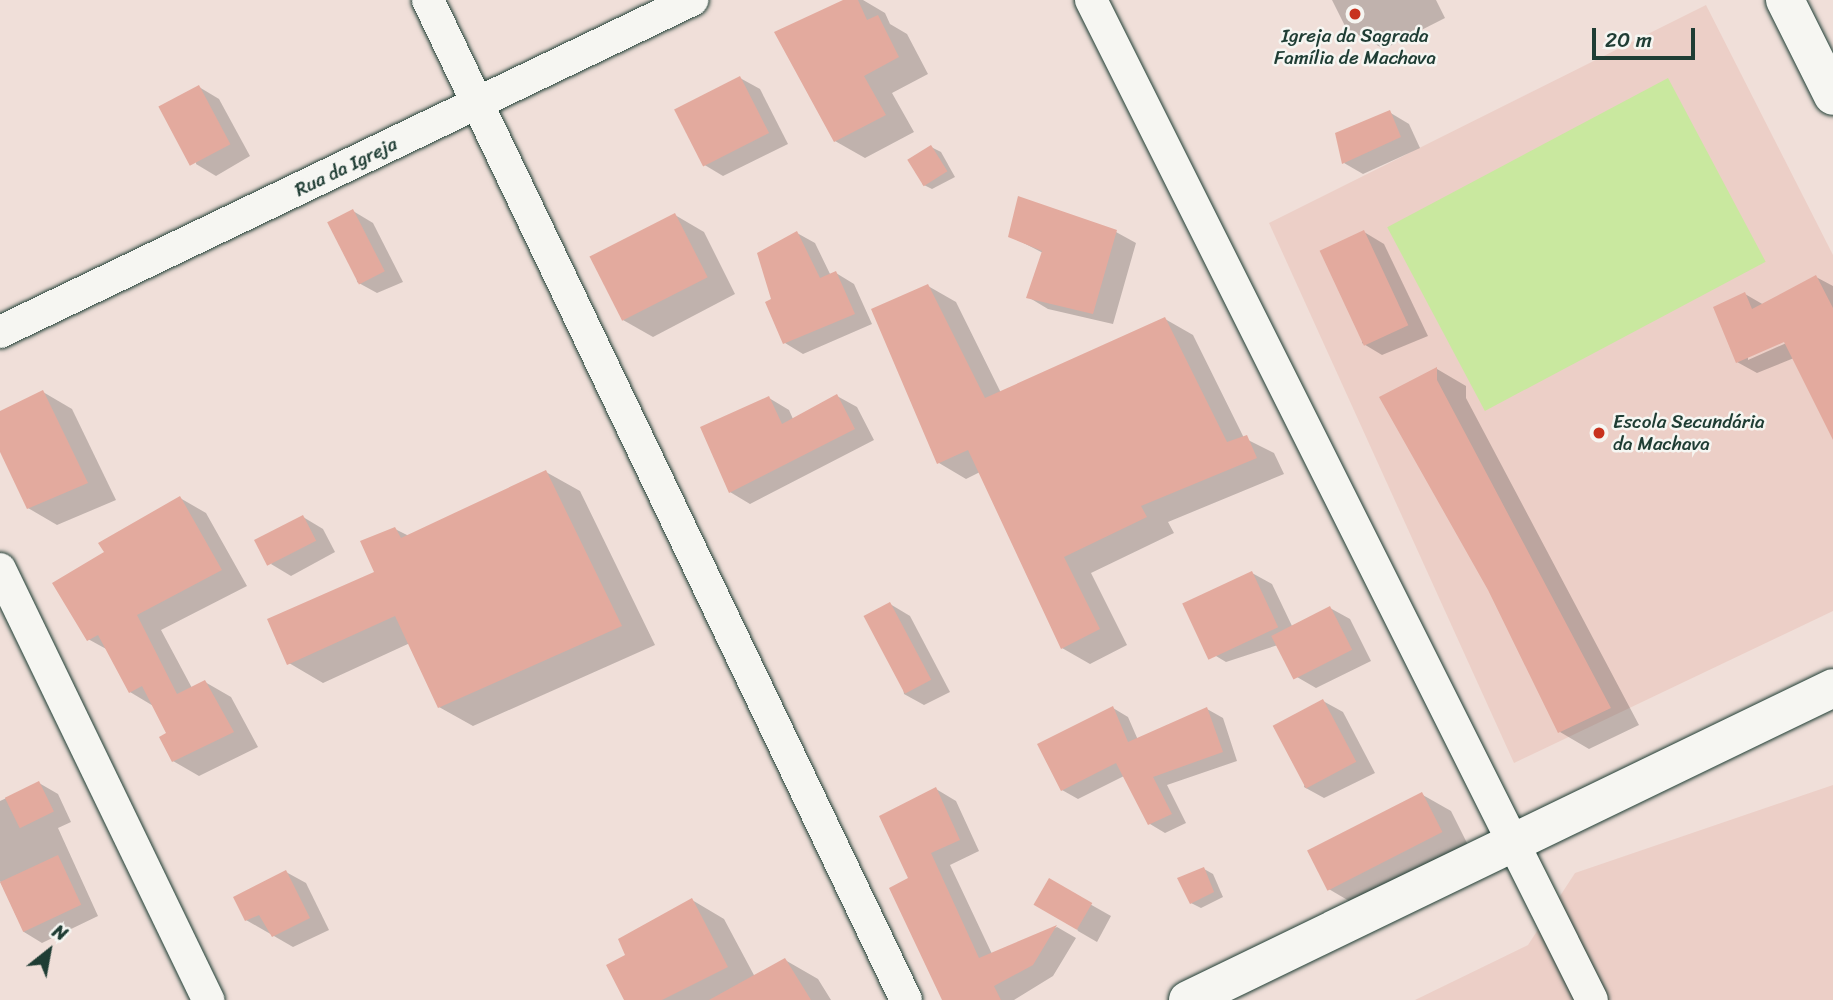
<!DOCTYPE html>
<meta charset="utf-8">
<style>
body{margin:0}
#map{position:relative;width:1833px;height:1000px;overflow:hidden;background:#f0dfd9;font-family:Sriracha,sans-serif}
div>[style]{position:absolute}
.built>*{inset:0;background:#eccfc7}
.green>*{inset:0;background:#c9e89f;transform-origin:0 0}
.shadow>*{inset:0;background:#0003}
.building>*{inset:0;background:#e3aa9e;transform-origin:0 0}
.roads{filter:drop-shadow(0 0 2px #1f3d34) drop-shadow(0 0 2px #1f3d34)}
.minor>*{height:32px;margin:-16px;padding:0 16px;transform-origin:16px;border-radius:16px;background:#f6f6f2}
.tertiary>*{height:38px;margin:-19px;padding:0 19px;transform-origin:19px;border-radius:19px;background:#f6f6f2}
.secondary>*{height:38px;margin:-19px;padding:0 19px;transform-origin:19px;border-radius:19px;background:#f6f6f2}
.dots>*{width:19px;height:19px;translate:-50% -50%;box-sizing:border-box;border:4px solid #f6f6f2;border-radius:50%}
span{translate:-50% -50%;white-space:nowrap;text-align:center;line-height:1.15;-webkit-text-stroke:5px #f6f6f2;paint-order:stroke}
.poi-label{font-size:19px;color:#1f3d34}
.left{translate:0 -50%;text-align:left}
.street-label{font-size:19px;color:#1f3d34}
.north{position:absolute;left:14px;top:916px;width:70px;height:70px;-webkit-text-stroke:5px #f6f6f2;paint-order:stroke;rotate:31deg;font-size:19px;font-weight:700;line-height:28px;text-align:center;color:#1f3d34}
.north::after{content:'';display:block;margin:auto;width:24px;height:32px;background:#1f3d34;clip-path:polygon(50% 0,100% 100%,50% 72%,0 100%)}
.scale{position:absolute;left:1592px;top:28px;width:103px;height:32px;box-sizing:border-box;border:4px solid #1f3d34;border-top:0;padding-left:9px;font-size:21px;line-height:24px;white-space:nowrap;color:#1f3d34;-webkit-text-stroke:5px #f6f6f2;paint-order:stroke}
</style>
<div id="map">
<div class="built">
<i style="clip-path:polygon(1706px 5px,1833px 255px,1833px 611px,1514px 763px,1269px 223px)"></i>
<i style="clip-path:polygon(1833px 785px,1833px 1000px,1415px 1000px,1528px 945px,1575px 873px)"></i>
</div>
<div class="green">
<i style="left:1668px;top:78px;width:208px;height:318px;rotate:62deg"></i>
</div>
<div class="shadow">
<i style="clip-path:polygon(847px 0,863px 0,885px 13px,890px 24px,907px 34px,928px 74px,892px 93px,914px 132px,865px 158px,835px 141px)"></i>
<i style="clip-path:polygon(1332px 0,1436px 0,1445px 18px,1384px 49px,1346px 28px)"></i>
<i style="clip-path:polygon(740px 78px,760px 89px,788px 144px,723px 176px,703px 164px)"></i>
<i style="clip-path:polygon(199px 87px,219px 99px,250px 156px,216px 176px,196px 164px)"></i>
<i style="clip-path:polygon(1389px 112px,1409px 124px,1420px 148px,1363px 174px,1344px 163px)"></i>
<i style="clip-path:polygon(931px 147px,941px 152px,955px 177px,932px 189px,922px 184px)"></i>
<i style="clip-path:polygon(353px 211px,373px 223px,403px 282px,377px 293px,357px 282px)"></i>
<i style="clip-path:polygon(675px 215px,704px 232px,735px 294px,653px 337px,623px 320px)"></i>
<i style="clip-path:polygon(1116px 232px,1136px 243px,1113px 324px,1048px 309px,1028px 297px,1043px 253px,1010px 236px)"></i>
<i style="clip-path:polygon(1364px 232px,1384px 244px,1428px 336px,1382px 355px,1362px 343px)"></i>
<i style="clip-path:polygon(797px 233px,815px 243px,831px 276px,836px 273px,854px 284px,872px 324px,803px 354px,785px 343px,773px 300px)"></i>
<i style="clip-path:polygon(evenodd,1816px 277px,1833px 286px,1833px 436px,1794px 358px,1757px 373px,1737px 362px,1745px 294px,1764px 305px,1816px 277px,1791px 337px,1793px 340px,1748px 360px,1748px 356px,1791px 337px)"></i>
<i style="clip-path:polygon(928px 286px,956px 302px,1001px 393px,1165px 319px,1193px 335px,1244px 438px,1274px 453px,1284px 474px,1168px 522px,1174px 533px,1091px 573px,1127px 645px,1090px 664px,1062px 648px,980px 472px,966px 479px,939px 463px)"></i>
<i style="clip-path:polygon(1437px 369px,1466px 386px,1466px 398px,1639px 725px,1589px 749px,1560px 732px,1490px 589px,1382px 398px)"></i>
<i style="clip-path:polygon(43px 392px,72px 409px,116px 500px,57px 525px,28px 508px,0 448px,0 412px)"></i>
<i style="clip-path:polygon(837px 396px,857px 407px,874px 440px,750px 504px,730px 492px,769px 398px,789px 410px,793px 419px)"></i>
<i style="clip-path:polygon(546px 472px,580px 491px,655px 645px,473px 726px,439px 707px,410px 643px,323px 683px,289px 663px,377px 573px,395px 529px,409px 536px)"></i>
<i style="clip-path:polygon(180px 498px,206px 513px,247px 586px,161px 630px,192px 688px,205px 682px,231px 697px,258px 747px,199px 776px,173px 761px,169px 734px,155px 707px,130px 692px,108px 650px,88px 639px,106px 553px)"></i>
<i style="clip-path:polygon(303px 517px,323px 529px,335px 552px,291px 576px,271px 564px)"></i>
<i style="clip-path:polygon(1252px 573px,1272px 584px,1292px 626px,1330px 608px,1350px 619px,1371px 661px,1316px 688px,1297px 677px,1278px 645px,1226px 662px,1206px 650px)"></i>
<i style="clip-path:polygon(890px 604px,910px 616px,950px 692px,924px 705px,904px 694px)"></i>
<i style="clip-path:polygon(1323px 701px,1343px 712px,1375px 773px,1324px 798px,1304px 787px)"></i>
<i style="clip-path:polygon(1113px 708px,1128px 717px,1138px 740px,1207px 709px,1223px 718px,1237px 761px,1167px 785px,1186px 823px,1165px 833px,1150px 824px,1124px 776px,1078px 799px,1062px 790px)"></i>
<i style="clip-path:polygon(39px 783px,58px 794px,71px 822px,58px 828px,98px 916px,42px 943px,24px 932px,0 881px,0 801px)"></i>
<i style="clip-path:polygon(936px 789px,956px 801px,979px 851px,950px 865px,992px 954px,1057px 927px,1076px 938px,1053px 976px,1014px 1000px,944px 1000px,910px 879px)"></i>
<i style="clip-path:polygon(1421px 794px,1451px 811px,1470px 849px,1356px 905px,1327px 888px)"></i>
<i style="clip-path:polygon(1204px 869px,1213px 874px,1223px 897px,1201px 908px,1191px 903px)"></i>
<i style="clip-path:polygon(286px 872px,306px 883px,329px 930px,293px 947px,246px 920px)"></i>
<i style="clip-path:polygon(1049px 881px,1111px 916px,1097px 942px,1078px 931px)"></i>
<i style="clip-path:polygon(692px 900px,724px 919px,755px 977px,785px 960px,818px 979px,831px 1000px,626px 1000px,627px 956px)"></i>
</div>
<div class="building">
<i style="clip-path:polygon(843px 0,858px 0,867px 20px,878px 15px,899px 57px,864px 76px,886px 115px,834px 142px,774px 32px)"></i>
<i style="left:740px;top:76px;width:64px;height:74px;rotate:63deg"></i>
<i style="left:199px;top:85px;width:67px;height:46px;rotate:62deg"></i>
<i style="clip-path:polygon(1390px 110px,1401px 137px,1342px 164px,1335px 133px)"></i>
<i style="left:931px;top:145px;width:31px;height:28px;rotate:58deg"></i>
<i style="clip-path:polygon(1018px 196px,1117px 230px,1093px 314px,1026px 298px,1042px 251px,1008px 237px)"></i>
<i style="left:353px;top:209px;width:70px;height:29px;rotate:63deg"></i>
<i style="left:675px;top:213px;width:72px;height:96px;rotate:63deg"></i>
<i style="left:1364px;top:230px;width:105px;height:49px;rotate:65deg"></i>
<i style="clip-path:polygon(797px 231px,820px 278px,836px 271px,855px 314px,783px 344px,765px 302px,771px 299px,757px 253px)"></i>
<i style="clip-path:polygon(1816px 275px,1833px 308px,1833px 440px,1784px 342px,1736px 363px,1713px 307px,1745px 292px,1752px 309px)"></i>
<i style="clip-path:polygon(928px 284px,985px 398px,1165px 317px,1227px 442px,1247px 435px,1257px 458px,1141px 506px,1147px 517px,1064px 557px,1100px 629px,1061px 649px,968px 450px,937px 464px,871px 309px)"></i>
<i style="clip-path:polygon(1437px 367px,1437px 380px,1611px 708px,1558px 733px,1488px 590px,1379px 397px)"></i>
<i style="clip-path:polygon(43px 390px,88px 483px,27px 509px,0 452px,0 411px)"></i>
<i style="clip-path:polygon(837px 394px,855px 429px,729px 493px,700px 427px,769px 396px,782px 424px)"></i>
<i style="clip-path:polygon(546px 470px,622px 626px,438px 708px,395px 616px,287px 665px,267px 619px,374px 572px,360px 541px,395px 527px,401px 538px)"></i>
<i style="clip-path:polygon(180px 496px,222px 570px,137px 615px,177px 694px,205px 680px,234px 732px,172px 762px,159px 737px,166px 733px,142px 686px,129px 693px,98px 635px,87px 641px,52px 583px,104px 552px,98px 543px)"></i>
<i style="left:303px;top:515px;width:29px;height:55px;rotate:63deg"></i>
<i style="left:1252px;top:571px;width:62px;height:77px;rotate:65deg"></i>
<i style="left:890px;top:602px;width:88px;height:30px;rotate:62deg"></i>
<i style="left:1330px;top:606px;width:49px;height:66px;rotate:63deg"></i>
<i style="left:1323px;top:699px;width:71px;height:57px;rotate:62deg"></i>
<i style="clip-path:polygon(1113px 706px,1128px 742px,1207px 707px,1223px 752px,1153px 777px,1172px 814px,1148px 825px,1116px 763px,1061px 791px,1037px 744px)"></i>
<i style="left:39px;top:781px;width:34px;height:38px;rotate:64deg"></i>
<i style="clip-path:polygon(936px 787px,960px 840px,931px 853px,979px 958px,1057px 925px,1033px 965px,994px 986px,1001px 1000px,942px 1000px,889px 888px,908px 878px,879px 816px)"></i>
<i style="left:1422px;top:792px;width:45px;height:129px;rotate:63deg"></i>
<i style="left:58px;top:855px;width:55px;height:64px;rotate:65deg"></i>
<i style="clip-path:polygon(1204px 867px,1214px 892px,1190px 904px,1177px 878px)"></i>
<i style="clip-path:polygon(286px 870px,310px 918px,272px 937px,259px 915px,245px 921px,233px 897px)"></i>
<i style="left:1049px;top:878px;width:50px;height:31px;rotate:30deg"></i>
<i style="clip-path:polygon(692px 898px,728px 967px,662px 1000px,624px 1000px,606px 965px,625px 955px,618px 939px)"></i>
<i style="clip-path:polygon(785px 958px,811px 1000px,709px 1000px)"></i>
</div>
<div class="roads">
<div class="minor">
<i style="left:428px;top:0;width:1108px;rotate:64.45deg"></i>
<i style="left:1091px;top:0;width:1118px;rotate:63.39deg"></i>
<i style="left:0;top:332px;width:768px;rotate:-25.63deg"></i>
<i style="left:0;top:569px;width:479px;rotate:64.2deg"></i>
</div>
<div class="tertiary">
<i style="left:1188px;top:1000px;width:716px;rotate:-25.81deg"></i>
</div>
<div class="secondary">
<i style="left:1785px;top:0;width:107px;rotate:63.4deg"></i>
</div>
</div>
<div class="dots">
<i style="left:1355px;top:14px;background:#c8321e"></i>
<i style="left:1599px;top:433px;background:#c8321e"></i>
</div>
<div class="poi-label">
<span style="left:1355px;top:47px">Igreja da Sagrada<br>Família de Machava</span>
<span class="left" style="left:1613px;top:433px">Escola Secundária<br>da Machava</span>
</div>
<div class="street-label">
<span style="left:346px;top:167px;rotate:-26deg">Rua da Igreja</span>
</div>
<div class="north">N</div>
<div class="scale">20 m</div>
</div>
